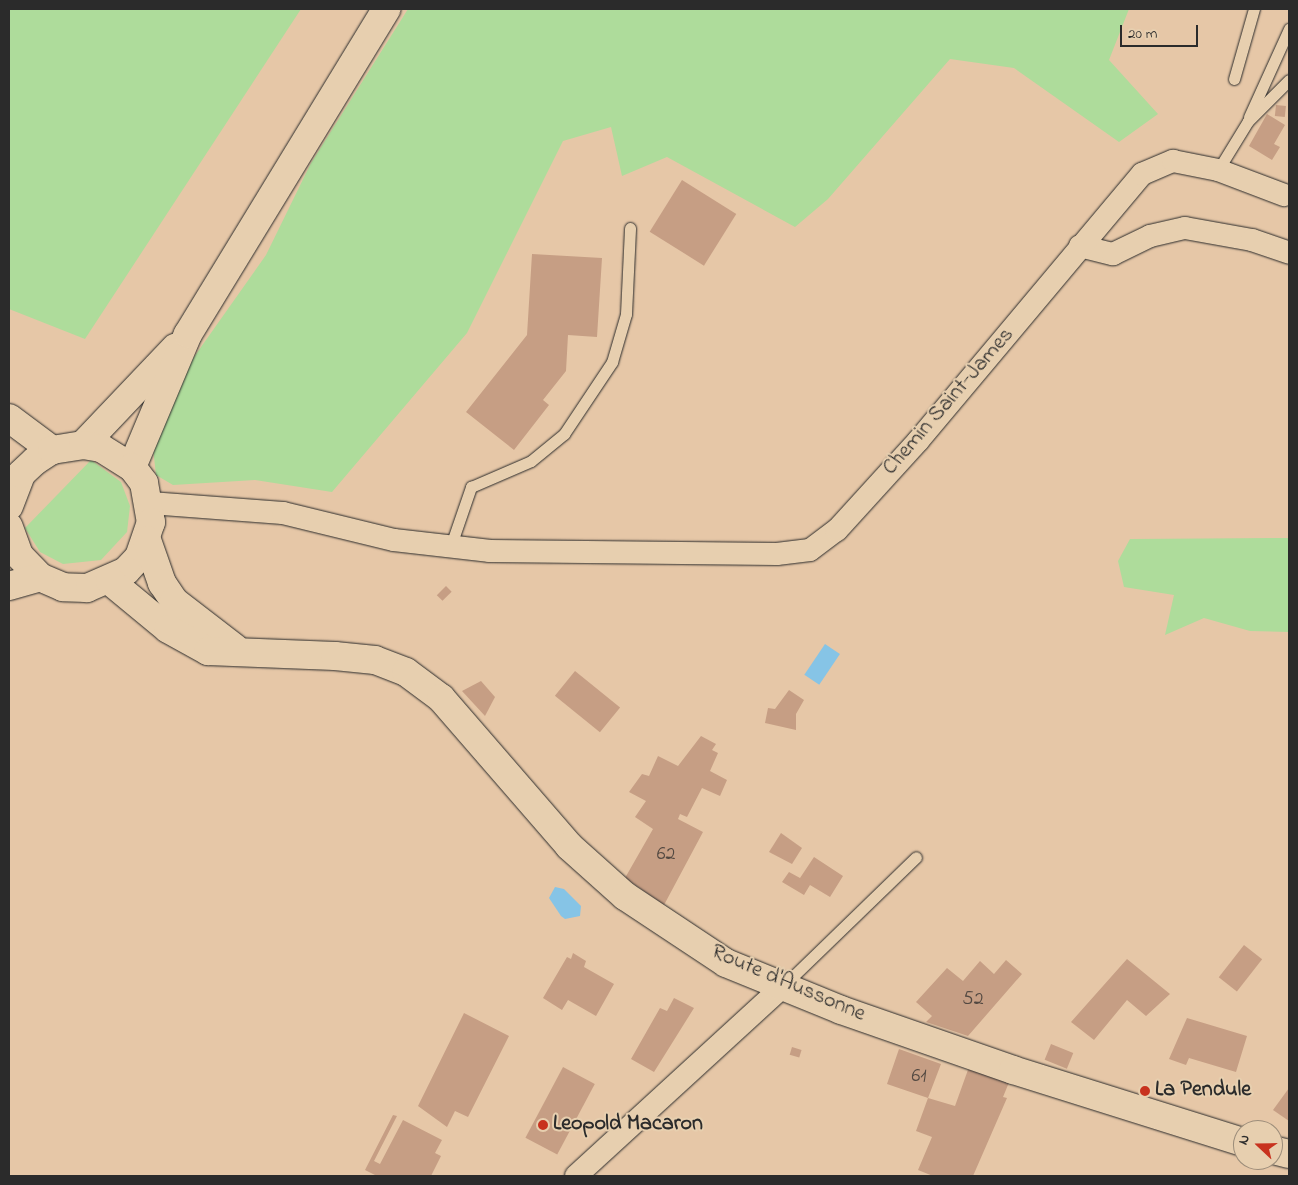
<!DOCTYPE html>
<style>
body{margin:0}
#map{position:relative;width:1298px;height:1185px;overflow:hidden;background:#e6c7a7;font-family:"Indie Flower",sans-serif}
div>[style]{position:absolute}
.green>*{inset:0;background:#aedc9b}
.water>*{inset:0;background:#86c4e6;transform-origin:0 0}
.building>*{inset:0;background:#c69e84;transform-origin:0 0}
.roads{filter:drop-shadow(0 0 1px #2b2b2b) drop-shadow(0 0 1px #2b2b2b)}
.service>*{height:11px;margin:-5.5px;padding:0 5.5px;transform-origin:5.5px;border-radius:5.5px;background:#e7cfaf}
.minor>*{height:22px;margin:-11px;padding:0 11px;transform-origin:11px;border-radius:11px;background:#e7cfaf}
.secondary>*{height:28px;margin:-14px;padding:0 14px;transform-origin:14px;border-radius:14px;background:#e7cfaf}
.dots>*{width:14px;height:14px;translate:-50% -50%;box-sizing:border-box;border:2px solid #e7cfaf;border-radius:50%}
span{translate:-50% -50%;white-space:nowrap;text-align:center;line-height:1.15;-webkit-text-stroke:4px #e7cfaf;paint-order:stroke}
.number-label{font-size:20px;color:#524841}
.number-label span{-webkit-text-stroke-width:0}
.street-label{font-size:22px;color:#2b2b2b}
.poi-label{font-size:22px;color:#2b2b2b;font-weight:700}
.left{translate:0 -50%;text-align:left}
.frame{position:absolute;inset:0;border:10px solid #2b2b2b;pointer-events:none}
.north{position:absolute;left:1233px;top:1120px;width:50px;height:50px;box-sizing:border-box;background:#e7cfaf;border:1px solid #9c8d7a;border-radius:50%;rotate:291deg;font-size:14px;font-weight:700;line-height:20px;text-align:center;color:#2b2b2b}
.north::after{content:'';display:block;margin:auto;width:18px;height:22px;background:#c8321e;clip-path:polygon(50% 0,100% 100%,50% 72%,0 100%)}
.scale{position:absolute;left:1120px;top:25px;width:78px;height:22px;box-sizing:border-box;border:2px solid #2b2b2b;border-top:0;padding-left:6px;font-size:15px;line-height:18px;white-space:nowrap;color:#2b2b2b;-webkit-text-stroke:4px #e7cfaf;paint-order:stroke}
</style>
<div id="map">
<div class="green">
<i style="clip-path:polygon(9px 9px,301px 9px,85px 339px,9px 309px)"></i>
<i style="clip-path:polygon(408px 9px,1129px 9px,1109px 60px,1158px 114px,1119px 142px,1014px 68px,950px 59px,828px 199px,795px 227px,667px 157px,622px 176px,611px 127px,563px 141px,467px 333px,332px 492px,255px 480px,173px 485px,156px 475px,153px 448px,189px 364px,266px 255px,311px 163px)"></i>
<i style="clip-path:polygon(91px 460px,121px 482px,130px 506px,127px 532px,101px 560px,63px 564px,40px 552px,25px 528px)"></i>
<i style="clip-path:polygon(1289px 538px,1289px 632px,1250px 631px,1204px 618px,1165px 635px,1174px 595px,1124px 587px,1118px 561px,1130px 539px)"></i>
</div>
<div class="water">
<i style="left:825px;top:644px;width:18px;height:37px;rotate:34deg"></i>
<i style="clip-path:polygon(555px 887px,564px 889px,581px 906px,580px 916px,565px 919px,561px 916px,549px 898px)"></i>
</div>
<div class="building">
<i style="left:1276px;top:105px;width:10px;height:11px;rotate:6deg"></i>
<i style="clip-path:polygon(1267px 114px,1285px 125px,1274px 144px,1280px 147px,1272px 160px,1249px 146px)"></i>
<i style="left:682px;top:180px;width:64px;height:61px;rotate:32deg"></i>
<i style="clip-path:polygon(532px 254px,602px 258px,597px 337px,568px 335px,566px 371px,543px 400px,549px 405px,514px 450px,466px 412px,527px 335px)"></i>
<i style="left:446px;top:586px;width:8px;height:13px;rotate:45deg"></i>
<i style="left:575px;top:671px;width:58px;height:32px;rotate:39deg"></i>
<i style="clip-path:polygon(481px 681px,495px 697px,485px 716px,462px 691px)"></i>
<i style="clip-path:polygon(789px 690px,804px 700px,796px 714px,796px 730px,765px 723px,768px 708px,775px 709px)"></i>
<i style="clip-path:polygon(701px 736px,716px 744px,712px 750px,718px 753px,710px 771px,727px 780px,720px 796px,702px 788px,687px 817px,680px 814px,678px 819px,703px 832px,664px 905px,625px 878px,653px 829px,635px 817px,646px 801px,629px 792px,642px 774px,649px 776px,658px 756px,678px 766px)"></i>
<i style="clip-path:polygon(781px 833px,802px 848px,792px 864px,769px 852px)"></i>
<i style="clip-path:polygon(814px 857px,843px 876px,830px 897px,810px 885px,804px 895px,782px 882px,789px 872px,800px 878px)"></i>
<i style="left:1244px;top:945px;width:23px;height:41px;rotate:38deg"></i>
<i style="clip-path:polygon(573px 953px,586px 961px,584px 967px,614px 984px,596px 1016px,568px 1000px,562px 1010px,543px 998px,567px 957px,571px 959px)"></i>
<i style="clip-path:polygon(1127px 959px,1170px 994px,1146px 1016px,1127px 1000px,1094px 1040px,1071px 1022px)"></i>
<i style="clip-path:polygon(1006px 960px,1022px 974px,968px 1036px,926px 1022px,932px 1016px,916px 1002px,947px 968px,963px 981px,980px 961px,994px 974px)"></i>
<i style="clip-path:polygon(674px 998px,694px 1008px,654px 1072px,631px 1059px,660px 1008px,667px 1011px)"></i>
<i style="clip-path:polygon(464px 1013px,509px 1036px,468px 1117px,455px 1111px,447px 1127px,418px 1106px)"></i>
<i style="clip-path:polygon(1187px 1018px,1247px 1036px,1236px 1072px,1189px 1058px,1186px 1065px,1169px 1059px)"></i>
<i style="left:1051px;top:1044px;width:24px;height:17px;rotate:22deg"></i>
<i style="left:792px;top:1047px;width:10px;height:8px;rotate:17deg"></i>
<i style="clip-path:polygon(899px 1049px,941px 1064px,928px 1098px,955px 1106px,969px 1067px,1010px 1080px,1003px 1097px,1007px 1098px,973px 1176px,933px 1176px,918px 1170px,932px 1137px,916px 1131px,928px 1098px,887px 1084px)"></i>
<i style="left:563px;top:1067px;width:36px;height:80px;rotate:28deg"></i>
<i style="clip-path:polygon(1289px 1088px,1289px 1121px,1273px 1110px)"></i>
<i style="clip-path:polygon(393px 1115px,397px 1116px,374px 1161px,380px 1164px,403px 1120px,442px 1140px,435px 1153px,441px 1156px,431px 1176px,377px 1176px,365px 1170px)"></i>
</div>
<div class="roads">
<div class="service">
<i style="left:1234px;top:79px;width:73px;rotate:-74.1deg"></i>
<i style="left:1249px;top:117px;width:97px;rotate:-65.6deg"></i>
<i style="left:1218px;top:170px;width:57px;rotate:-58.5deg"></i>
<i style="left:1248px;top:121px;width:58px;rotate:-45deg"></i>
<i style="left:450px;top:548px;width:65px;rotate:-71deg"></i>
<i style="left:471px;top:487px;width:65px;rotate:-23.4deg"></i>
<i style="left:531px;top:461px;width:43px;rotate:-39.3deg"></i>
<i style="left:564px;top:434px;width:87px;rotate:-56.3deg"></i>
<i style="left:612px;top:362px;width:50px;rotate:-73.7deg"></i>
<i style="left:626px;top:314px;width:86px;rotate:-87.3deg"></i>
<i style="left:783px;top:986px;width:185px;rotate:-44.1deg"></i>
</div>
<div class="minor">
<i style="left:1080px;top:246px;width:34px;rotate:14deg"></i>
<i style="left:1113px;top:254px;width:41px;rotate:-25.9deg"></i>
<i style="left:1150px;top:236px;width:36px;rotate:-13deg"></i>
<i style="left:1185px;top:228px;width:68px;rotate:10.2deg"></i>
<i style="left:1252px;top:240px;width:39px;rotate:19deg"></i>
<i style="left:150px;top:503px;width:133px;rotate:4.3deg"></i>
<i style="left:283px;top:513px;width:114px;rotate:13.7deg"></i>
<i style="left:394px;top:540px;width:97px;rotate:6.5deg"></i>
<i style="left:490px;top:551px;width:287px;rotate:0.6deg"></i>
<i style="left:777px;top:554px;width:33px;rotate:-7deg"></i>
<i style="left:810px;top:550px;width:34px;rotate:-37deg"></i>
<i style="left:837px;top:530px;width:120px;rotate:-47.7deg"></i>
<i style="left:918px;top:441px;width:349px;rotate:-50deg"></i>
<i style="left:1142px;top:174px;width:34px;rotate:-23deg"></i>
<i style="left:1173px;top:161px;width:46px;rotate:11.3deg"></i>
<i style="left:1218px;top:170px;width:71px;rotate:20.7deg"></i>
<i style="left:576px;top:1176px;width:280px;rotate:-42.5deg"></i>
</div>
<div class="secondary">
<i style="left:9px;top:418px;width:54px;rotate:36.7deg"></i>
<i style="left:83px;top:445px;width:134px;rotate:-46.5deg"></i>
<i style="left:132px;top:467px;width:144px;rotate:-67.2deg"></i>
<i style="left:188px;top:334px;width:381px;rotate:-58.6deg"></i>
<i style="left:9px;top:506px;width:34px;rotate:-69deg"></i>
<i style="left:21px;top:474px;width:19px;rotate:-43deg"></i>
<i style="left:35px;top:461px;width:20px;rotate:-33deg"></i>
<i style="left:52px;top:450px;width:31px;rotate:-9deg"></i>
<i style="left:83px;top:445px;width:18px;rotate:9deg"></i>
<i style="left:101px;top:448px;width:36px;rotate:32deg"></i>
<i style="left:132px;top:467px;width:20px;rotate:53deg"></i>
<i style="left:144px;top:483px;width:40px;rotate:80deg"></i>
<i style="left:151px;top:522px;width:37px;rotate:109deg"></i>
<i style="left:139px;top:557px;width:19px;rotate:133deg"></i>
<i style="left:126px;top:571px;width:43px;rotate:156.4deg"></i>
<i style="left:87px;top:588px;width:24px;rotate:-178deg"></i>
<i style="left:63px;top:587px;width:25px;rotate:-157deg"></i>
<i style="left:40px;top:577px;width:30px;rotate:-134deg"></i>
<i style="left:19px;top:555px;width:30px;rotate:-110deg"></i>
<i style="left:147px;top:540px;width:46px;rotate:70.8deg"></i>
<i style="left:162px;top:583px;width:22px;rotate:56deg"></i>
<i style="left:174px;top:601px;width:77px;rotate:37.6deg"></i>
<i style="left:110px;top:581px;width:75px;rotate:39.6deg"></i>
<i style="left:168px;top:629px;width:46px;rotate:28.8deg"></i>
<i style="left:208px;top:651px;width:127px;rotate:2.3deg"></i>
<i style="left:335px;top:656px;width:40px;rotate:5.7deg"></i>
<i style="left:375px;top:660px;width:33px;rotate:21deg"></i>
<i style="left:406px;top:672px;width:44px;rotate:36.6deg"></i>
<i style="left:441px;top:698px;width:196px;rotate:49.1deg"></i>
<i style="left:569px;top:846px;width:75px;rotate:41.8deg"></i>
<i style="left:625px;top:896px;width:121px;rotate:33.6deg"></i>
<i style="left:726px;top:963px;width:124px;rotate:22.2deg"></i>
<i style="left:841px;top:1010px;width:182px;rotate:19.2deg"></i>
<i style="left:1013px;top:1070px;width:241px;rotate:17.4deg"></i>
<i style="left:9px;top:586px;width:32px;rotate:-16deg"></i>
<i style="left:1273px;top:1150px;width:16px;rotate:14deg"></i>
</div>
</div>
<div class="dots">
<i style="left:1145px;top:1091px;background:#c8321e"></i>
<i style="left:543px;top:1125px;background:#c8321e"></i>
</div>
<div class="number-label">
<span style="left:666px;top:854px">62</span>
<span style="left:973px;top:999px">52</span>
<span style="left:919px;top:1076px">61</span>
</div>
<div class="street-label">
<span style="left:949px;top:402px;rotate:-49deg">Chemin Saint-James</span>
<span style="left:788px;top:984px;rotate:23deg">Route d'Aussonne</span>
</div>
<div class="poi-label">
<span class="left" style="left:1155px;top:1091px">La Pendule</span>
<span class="left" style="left:553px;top:1125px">Leopold Macaron</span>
</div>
<div class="frame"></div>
<div class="north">N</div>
<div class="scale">20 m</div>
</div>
